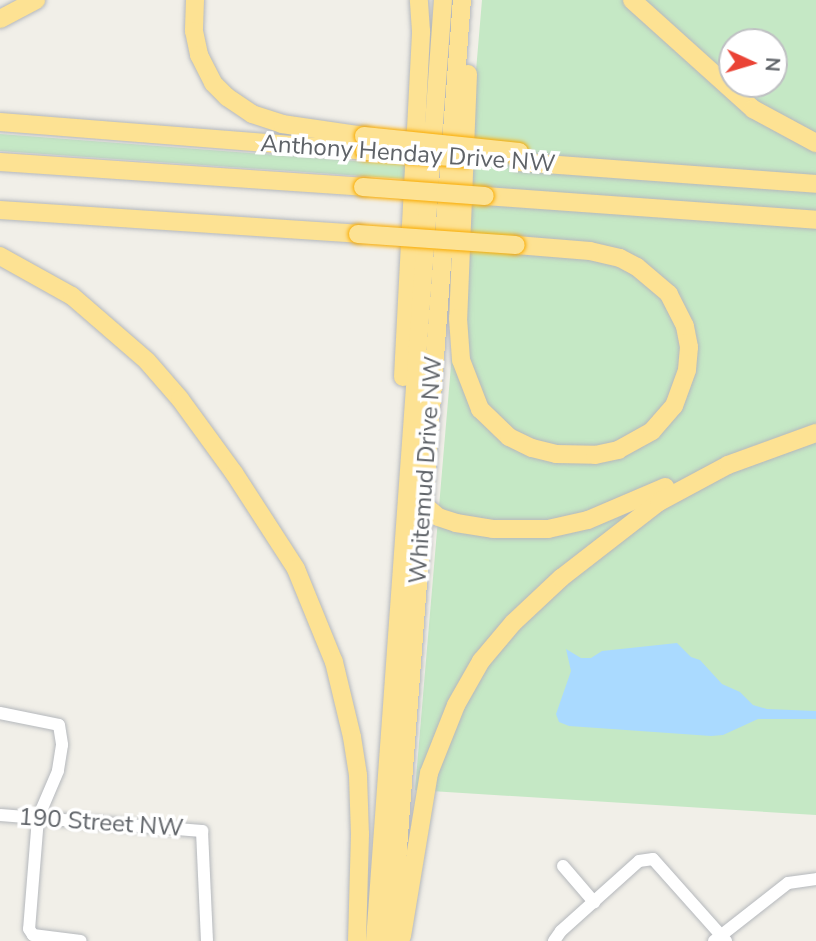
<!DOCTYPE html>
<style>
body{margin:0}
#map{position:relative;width:816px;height:941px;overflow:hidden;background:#f1efe8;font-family:"Nunito Sans",sans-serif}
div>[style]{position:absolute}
.green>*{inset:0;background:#c5e8c5}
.water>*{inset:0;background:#aadaff}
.roads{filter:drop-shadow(0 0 2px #b5b8bc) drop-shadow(0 0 2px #b5b8bc)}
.minor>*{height:12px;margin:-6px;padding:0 6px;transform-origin:6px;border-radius:6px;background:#fff}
.highway>*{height:18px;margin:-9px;padding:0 9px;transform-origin:9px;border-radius:9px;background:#fde293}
.bridges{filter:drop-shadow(0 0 2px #f9ab00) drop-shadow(0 0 2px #f9ab00)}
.highway-bridge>*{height:18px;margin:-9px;padding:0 9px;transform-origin:9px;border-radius:9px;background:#fde293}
span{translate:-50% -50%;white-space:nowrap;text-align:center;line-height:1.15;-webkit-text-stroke:7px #fff;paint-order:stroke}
.street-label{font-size:24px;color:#5f6368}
.north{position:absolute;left:718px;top:28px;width:70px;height:70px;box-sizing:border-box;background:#fff;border:2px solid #bfc1c3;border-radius:50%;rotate:94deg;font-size:19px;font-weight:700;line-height:28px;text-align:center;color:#5f6368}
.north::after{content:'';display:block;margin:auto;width:24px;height:32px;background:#ea4335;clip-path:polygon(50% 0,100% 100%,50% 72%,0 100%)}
</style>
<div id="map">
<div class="green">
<i style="clip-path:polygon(evenodd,482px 0,816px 0,816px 815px,415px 790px,482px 0,732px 42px,774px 42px,774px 84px,732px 84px,732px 42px)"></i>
<i style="clip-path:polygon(0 134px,407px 165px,405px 179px,0 151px)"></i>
</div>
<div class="water">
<i style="clip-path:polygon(677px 643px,691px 657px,700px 660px,722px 684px,740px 692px,753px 705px,767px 709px,816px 711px,816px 719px,758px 719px,723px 735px,711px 736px,569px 726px,559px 722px,556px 714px,571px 671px,566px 649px,581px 658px,591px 658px,602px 651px)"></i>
</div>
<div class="roads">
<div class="minor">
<i style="left:0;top:713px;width:60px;rotate:11.5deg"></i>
<i style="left:59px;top:725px;width:20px;rotate:81deg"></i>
<i style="left:62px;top:745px;width:26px;rotate:99deg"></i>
<i style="left:58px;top:771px;width:51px;rotate:113.1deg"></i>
<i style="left:38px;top:818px;width:111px;rotate:94.6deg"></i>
<i style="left:29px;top:929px;width:7px;rotate:56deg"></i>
<i style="left:33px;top:935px;width:48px;rotate:7.1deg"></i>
<i style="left:0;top:815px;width:203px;rotate:4.5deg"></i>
<i style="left:202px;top:831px;width:110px;rotate:87.4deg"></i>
<i style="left:563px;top:866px;width:48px;rotate:49.3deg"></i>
<i style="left:554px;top:941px;width:12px;rotate:-55deg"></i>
<i style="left:561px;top:931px;width:105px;rotate:-41.9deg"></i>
<i style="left:639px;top:861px;width:14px;rotate:-8deg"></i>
<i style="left:653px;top:859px;width:110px;rotate:48.3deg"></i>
<i style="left:714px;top:941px;width:94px;rotate:-38.1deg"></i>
<i style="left:788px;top:883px;width:28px;rotate:-8deg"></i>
</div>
<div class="highway">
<i style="left:195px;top:0;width:31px;rotate:92deg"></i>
<i style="left:194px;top:31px;width:25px;rotate:78deg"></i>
<i style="left:199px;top:55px;width:31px;rotate:63deg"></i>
<i style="left:213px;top:83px;width:20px;rotate:45deg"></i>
<i style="left:227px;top:97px;width:30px;rotate:34deg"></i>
<i style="left:252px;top:114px;width:32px;rotate:18deg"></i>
<i style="left:282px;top:124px;width:83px;rotate:8.3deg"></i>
<i style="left:632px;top:0;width:163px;rotate:42deg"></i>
<i style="left:753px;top:109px;width:72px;rotate:28.4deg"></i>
<i style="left:0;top:19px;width:41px;rotate:-27.8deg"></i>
<i style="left:468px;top:74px;width:244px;rotate:92.3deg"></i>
<i style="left:458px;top:318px;width:42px;rotate:85.9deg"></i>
<i style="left:461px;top:360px;width:53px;rotate:68.8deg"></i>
<i style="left:480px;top:409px;width:40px;rotate:44deg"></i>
<i style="left:509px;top:437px;width:25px;rotate:26deg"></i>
<i style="left:532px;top:448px;width:25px;rotate:14deg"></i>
<i style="left:556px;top:454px;width:39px;rotate:1deg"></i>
<i style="left:595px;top:455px;width:24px;rotate:-12deg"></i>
<i style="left:618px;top:450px;width:39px;rotate:-29deg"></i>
<i style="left:652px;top:431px;width:33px;rotate:-49deg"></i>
<i style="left:674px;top:406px;width:38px;rotate:-70deg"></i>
<i style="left:687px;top:370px;width:23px;rotate:-85deg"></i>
<i style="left:689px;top:347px;width:21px;rotate:-101deg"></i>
<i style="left:685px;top:326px;width:36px;rotate:-117deg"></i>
<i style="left:669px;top:294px;width:42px;rotate:-139.8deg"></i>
<i style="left:637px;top:267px;width:19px;rotate:-152deg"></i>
<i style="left:620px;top:258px;width:31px;rotate:-167deg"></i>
<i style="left:590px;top:251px;width:74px;rotate:-175.4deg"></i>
<i style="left:0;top:122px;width:366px;rotate:4.5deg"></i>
<i style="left:0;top:162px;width:364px;rotate:3.9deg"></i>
<i style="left:518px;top:162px;width:299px;rotate:4.2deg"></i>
<i style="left:485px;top:196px;width:332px;rotate:4.1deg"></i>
<i style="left:0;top:210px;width:359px;rotate:3.8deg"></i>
<i style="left:0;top:256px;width:82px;rotate:29.1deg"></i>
<i style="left:72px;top:296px;width:99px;rotate:40.9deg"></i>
<i style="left:147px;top:361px;width:50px;rotate:49deg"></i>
<i style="left:180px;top:399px;width:92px;rotate:53.9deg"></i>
<i style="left:234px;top:473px;width:114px;rotate:57.1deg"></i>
<i style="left:296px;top:569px;width:100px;rotate:67.8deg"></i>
<i style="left:334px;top:662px;width:77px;rotate:76.5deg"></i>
<i style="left:352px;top:737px;width:38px;rotate:81deg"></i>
<i style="left:358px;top:775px;width:59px;rotate:88.1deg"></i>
<i style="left:360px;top:834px;width:107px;rotate:91.6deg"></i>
<i style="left:403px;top:377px;width:346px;rotate:-87deg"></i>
<i style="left:421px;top:31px;width:31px;rotate:-94deg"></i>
<i style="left:418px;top:500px;width:26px;rotate:40deg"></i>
<i style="left:438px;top:517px;width:19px;rotate:18deg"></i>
<i style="left:456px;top:523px;width:37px;rotate:9deg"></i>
<i style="left:493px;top:529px;width:55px"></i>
<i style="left:548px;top:529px;width:41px;rotate:-12.7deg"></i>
<i style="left:588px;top:520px;width:84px;rotate:-23.2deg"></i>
<i style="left:402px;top:936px;width:165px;rotate:-80.6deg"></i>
<i style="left:429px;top:773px;width:73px;rotate:-68.3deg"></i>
<i style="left:456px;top:705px;width:51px;rotate:-60.4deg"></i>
<i style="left:481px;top:661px;width:50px;rotate:-49.9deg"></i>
<i style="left:513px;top:623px;width:66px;rotate:-43.2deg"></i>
<i style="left:561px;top:578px;width:124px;rotate:-37.8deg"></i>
<i style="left:659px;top:502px;width:78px;rotate:-28.2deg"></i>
<i style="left:728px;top:465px;width:94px;rotate:-20deg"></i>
<i style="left:375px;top:941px;width:943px;rotate:-85.87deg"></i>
<i style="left:391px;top:941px;width:944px;rotate:-85.69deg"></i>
</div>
</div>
<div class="bridges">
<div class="highway-bridge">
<i style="left:364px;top:136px;width:156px;rotate:5.9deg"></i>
<i style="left:365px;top:151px;width:101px;rotate:4deg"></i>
<i style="left:363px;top:187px;width:122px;rotate:4.2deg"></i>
<i style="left:358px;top:234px;width:158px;rotate:4deg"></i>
</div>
</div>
<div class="street-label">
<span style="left:408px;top:154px;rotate:4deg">Anthony Henday Drive NW</span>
<span style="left:426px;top:470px;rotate:-86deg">Whitemud Drive NW</span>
<span style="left:101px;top:823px;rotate:4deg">190 Street NW</span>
</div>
<div class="north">N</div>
</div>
